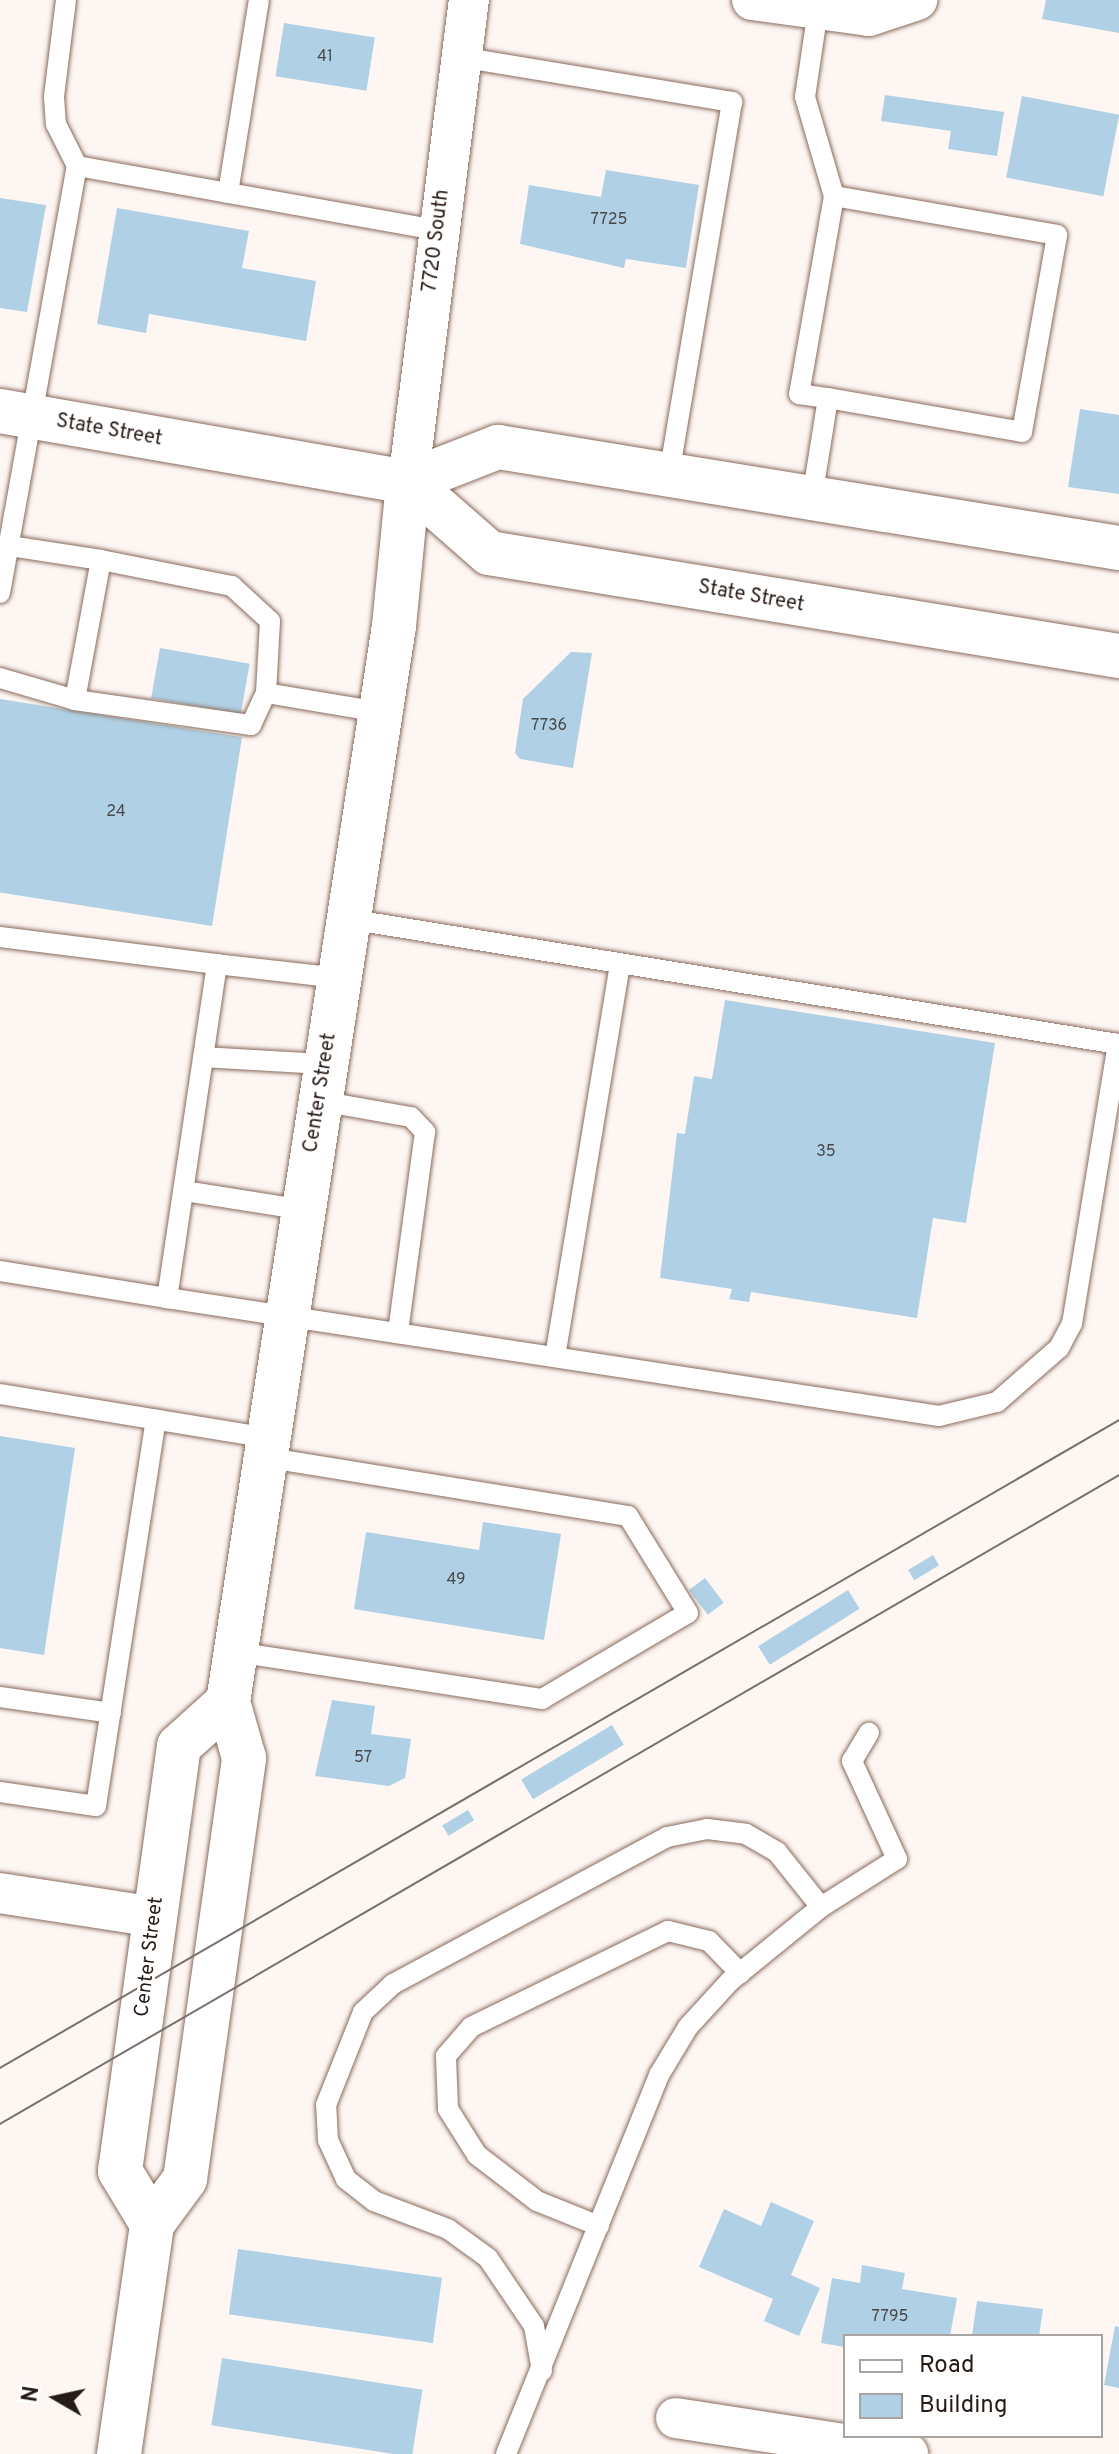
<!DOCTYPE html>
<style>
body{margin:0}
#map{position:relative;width:1119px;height:2454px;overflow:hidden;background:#fdf6f3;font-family:Overpass,sans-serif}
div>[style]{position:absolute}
.building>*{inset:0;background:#b0d1e5;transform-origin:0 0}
.roads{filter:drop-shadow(0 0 2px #896b5c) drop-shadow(0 0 2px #896b5c)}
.lane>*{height:20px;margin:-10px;padding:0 10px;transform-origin:10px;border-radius:10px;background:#fff}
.street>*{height:40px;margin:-20px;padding:0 20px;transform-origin:20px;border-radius:20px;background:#fff}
.secondary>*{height:44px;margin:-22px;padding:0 22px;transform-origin:22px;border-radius:22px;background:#fff}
.primary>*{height:44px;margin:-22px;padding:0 22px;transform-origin:22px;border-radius:22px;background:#fff}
.tram>*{height:2px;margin:-1px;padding:0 1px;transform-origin:1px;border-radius:1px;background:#796f6a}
span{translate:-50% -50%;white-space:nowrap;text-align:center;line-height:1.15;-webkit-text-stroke:6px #fff;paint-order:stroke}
.number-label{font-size:16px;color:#494849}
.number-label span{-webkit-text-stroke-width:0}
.street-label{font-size:20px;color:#271b15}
.legend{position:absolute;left:843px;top:2334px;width:260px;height:104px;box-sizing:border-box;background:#fff;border:2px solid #a9a4a1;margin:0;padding:10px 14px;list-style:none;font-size:24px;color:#271b15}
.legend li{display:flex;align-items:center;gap:16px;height:40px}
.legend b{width:40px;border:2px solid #a9a4a1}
.north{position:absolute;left:16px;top:2358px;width:80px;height:80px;-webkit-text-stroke:6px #fff;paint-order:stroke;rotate:279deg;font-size:22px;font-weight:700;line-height:32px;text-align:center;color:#271b15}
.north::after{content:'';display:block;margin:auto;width:28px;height:36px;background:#271b15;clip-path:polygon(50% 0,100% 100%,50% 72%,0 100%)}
</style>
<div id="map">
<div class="building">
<i style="clip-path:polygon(1046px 0,1119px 0,1119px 33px,1042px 19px)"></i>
<i style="left:284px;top:23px;width:92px;height:54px;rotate:9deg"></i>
<i style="clip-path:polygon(885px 95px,1004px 112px,997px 156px,948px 149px,951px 131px,881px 121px)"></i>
<i style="left:1022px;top:96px;width:99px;height:83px;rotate:11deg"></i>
<i style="clip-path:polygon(606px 170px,699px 185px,686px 268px,626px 259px,624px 268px,520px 244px,529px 185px,601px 197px)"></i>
<i style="clip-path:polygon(0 198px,46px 205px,27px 312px,0 308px)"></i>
<i style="clip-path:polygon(117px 208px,249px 231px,242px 268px,316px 281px,306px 341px,149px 314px,146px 333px,97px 324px)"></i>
<i style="clip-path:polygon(1080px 409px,1119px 415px,1119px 494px,1068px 487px)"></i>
<i style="left:160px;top:648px;width:91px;height:51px;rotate:10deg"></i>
<i style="clip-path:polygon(571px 652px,592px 653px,573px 768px,520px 759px,515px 753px,523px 699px)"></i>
<i style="left:0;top:699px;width:245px;height:191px;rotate:9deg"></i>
<i style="clip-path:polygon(725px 1000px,995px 1043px,966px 1223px,933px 1218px,917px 1318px,751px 1292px,749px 1302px,729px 1299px,732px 1289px,660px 1278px,677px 1133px,685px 1134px,694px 1076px,712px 1079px)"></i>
<i style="clip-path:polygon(0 1436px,75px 1448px,44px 1655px,0 1648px)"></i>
<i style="clip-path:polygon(483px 1522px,561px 1534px,544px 1640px,354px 1609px,366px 1532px,479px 1550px)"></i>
<i style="left:933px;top:1555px;width:12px;height:29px;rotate:59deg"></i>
<i style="left:705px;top:1578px;width:31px;height:20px;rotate:53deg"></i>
<i style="left:848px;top:1590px;width:22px;height:106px;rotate:58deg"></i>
<i style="clip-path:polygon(332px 1700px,375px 1706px,371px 1734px,411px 1739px,405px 1778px,389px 1786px,315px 1776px)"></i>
<i style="left:612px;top:1725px;width:23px;height:106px;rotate:59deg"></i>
<i style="left:468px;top:1810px;width:12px;height:30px;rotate:59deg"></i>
<i style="clip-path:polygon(771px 2202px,814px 2221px,791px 2275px,820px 2288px,799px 2336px,764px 2321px,773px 2299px,699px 2267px,724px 2209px,761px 2226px)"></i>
<i style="left:238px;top:2249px;width:206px;height:66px;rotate:8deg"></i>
<i style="clip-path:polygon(862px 2265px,905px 2273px,902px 2289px,957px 2298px,950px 2336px,845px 2336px,845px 2347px,821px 2343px,832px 2278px,860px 2283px)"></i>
<i style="clip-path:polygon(977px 2301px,1043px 2309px,1039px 2336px,972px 2336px)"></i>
<i style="clip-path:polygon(1115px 2326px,1119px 2327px,1119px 2388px,1104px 2385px)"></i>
<i style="left:222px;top:2358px;width:203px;height:68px;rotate:9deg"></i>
</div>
<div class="roads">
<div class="lane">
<i style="left:66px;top:0;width:98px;rotate:97.1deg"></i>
<i style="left:54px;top:97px;width:27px;rotate:86deg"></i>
<i style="left:56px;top:124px;width:47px;rotate:63.4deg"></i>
<i style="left:818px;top:10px;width:88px;rotate:98.5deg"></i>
<i style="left:805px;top:97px;width:103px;rotate:73.7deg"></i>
<i style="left:460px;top:57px;width:276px;rotate:9.4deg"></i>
<i style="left:732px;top:102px;width:377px;rotate:99.6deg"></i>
<i style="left:228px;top:193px;width:195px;rotate:-80.9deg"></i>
<i style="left:812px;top:498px;width:101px;rotate:-80.9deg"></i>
<i style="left:828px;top:398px;width:197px;rotate:9.9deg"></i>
<i style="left:1022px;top:432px;width:200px;rotate:-79.9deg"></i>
<i style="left:1057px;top:235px;width:226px;rotate:-170.1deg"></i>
<i style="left:834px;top:196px;width:201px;rotate:100deg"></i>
<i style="left:799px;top:394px;width:29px;rotate:8deg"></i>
<i style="left:0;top:593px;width:434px;rotate:-79.8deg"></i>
<i style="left:77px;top:166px;width:367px;rotate:10.1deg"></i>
<i style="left:0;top:678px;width:78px;rotate:16.3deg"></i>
<i style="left:75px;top:700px;width:142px;rotate:-79.5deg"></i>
<i style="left:101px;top:560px;width:93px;rotate:-171.3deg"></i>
<i style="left:266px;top:693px;width:116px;rotate:9.5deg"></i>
<i style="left:75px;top:700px;width:178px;rotate:8.1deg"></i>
<i style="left:251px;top:725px;width:35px;rotate:-65deg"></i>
<i style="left:266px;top:693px;width:72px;rotate:-86.8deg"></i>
<i style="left:270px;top:621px;width:52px;rotate:-137.4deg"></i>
<i style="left:232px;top:586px;width:134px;rotate:-168.8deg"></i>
<i style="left:0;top:937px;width:219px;rotate:7.1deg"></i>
<i style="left:339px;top:978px;width:123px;rotate:-173.5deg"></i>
<i style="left:217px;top:964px;width:338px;rotate:98.5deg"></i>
<i style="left:167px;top:1298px;width:781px;rotate:8.69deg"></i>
<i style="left:939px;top:1416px;width:60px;rotate:-13.6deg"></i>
<i style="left:997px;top:1402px;width:82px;rotate:-41.1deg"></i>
<i style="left:1059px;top:1348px;width:27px;rotate:-62deg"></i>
<i style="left:1072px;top:1324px;width:284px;rotate:-80.7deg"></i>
<i style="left:1118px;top:1044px;width:780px;rotate:-170.78deg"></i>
<i style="left:203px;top:1057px;width:123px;rotate:3.3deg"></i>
<i style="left:320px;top:1101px;width:92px;rotate:10deg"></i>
<i style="left:411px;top:1117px;width:21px;rotate:47deg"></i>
<i style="left:425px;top:1132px;width:203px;rotate:97.7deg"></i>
<i style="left:184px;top:1191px;width:121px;rotate:9deg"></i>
<i style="left:0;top:1271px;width:169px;rotate:9.2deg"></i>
<i style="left:555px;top:1357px;width:397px;rotate:-80.6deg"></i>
<i style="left:0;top:1394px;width:272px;rotate:9.3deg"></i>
<i style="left:235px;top:1652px;width:311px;rotate:8.7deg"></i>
<i style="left:542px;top:1699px;width:169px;rotate:-30.5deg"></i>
<i style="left:688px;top:1613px;width:114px;rotate:-121.7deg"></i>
<i style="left:628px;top:1516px;width:368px;rotate:-170.8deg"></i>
<i style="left:0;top:1697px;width:112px;rotate:8.2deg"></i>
<i style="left:0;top:1792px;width:97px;rotate:8.3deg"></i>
<i style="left:96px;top:1806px;width:391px;rotate:-81.2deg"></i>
<i style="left:599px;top:2226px;width:67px;rotate:-158deg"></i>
<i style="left:537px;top:2201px;width:76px;rotate:-142.5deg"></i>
<i style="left:477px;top:2155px;width:54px;rotate:-122.2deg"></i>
<i style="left:448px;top:2109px;width:53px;rotate:-92.2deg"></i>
<i style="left:446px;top:2056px;width:38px;rotate:-49deg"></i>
<i style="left:471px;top:2027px;width:219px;rotate:-26deg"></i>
<i style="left:668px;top:1931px;width:42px;rotate:13.7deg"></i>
<i style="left:709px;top:1941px;width:45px;rotate:45.9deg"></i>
<i style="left:542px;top:2371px;width:46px;rotate:-100.1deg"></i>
<i style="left:534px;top:2326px;width:82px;rotate:-124.1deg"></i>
<i style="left:488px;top:2258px;width:49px;rotate:-144.1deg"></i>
<i style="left:448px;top:2229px;width:79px;rotate:-159.3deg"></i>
<i style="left:374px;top:2201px;width:36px;rotate:-142deg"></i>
<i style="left:346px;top:2179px;width:43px;rotate:-114.8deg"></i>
<i style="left:328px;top:2140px;width:35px;rotate:-93deg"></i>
<i style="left:326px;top:2105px;width:100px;rotate:-68.3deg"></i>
<i style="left:363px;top:2012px;width:41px;rotate:-43deg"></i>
<i style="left:393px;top:1984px;width:311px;rotate:-28.2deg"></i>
<i style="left:667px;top:1837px;width:41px;rotate:-11.3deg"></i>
<i style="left:707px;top:1829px;width:39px;rotate:7deg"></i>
<i style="left:746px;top:1834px;width:36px;rotate:30deg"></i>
<i style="left:777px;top:1852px;width:70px;rotate:51.3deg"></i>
<i style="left:506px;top:2454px;width:409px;rotate:-68deg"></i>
<i style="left:659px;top:2075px;width:56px;rotate:-58.9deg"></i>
<i style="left:688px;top:2027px;width:62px;rotate:-47.6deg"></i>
<i style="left:730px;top:1981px;width:117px;rotate:-39.1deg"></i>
<i style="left:821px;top:1907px;width:90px;rotate:-32.3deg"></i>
<i style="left:897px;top:1859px;width:108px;rotate:-114.7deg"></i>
<i style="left:852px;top:1761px;width:33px;rotate:-59deg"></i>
</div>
<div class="street">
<i style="left:752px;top:0;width:118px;rotate:7.8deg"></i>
<i style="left:869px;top:16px;width:51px;rotate:-18.4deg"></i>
<i style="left:408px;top:482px;width:486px;rotate:-82.8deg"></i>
<i style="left:0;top:1893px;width:157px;rotate:8.8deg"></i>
<i style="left:676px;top:2418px;width:235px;rotate:8.8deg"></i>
</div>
<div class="secondary">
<i style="left:152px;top:2224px;width:62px;rotate:-121.1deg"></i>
<i style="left:120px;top:2171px;width:429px;rotate:-82.1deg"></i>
<i style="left:179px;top:1746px;width:66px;rotate:-41.9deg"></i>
<i style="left:119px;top:2454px;width:232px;rotate:-81.8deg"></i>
<i style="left:152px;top:2224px;width:56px;rotate:-53.7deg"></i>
<i style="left:185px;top:2179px;width:425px;rotate:-82deg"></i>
<i style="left:244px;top:1758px;width:58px;rotate:-105.9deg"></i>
<i style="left:228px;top:1702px;width:1089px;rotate:-81.23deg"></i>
<i style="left:394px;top:626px;width:145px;rotate:-84.4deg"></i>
</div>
<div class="primary">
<i style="left:0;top:411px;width:414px;rotate:9.9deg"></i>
<i style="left:408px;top:482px;width:97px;rotate:-21.3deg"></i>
<i style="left:498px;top:447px;width:629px;rotate:9.24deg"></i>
<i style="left:408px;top:482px;width:108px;rotate:41.2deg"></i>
<i style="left:489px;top:553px;width:638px;rotate:9.29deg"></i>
</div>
</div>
<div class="tram">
<i style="left:0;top:2068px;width:1293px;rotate:-30.07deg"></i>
<i style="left:0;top:2124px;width:1294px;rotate:-30.11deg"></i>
</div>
<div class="number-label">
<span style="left:325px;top:57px">41</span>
<span style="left:609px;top:220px">7725</span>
<span style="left:549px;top:726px">7736</span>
<span style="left:116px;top:812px">24</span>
<span style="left:826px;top:1152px">35</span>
<span style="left:456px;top:1580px">49</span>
<span style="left:363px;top:1758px">57</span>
<span style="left:890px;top:2317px">7795</span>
</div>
<div class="street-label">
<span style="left:437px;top:241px;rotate:-83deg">7720 South</span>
<span style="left:109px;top:431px;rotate:10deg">State Street</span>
<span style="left:751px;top:597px;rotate:10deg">State Street</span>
<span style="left:321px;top:1093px;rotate:-81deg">Center Street</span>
<span style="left:150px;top:1957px;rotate:-83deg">Center Street</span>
</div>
<ul class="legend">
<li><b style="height:10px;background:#fff"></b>Road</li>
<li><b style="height:22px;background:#b0d1e5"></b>Building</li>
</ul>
<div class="north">N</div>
</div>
